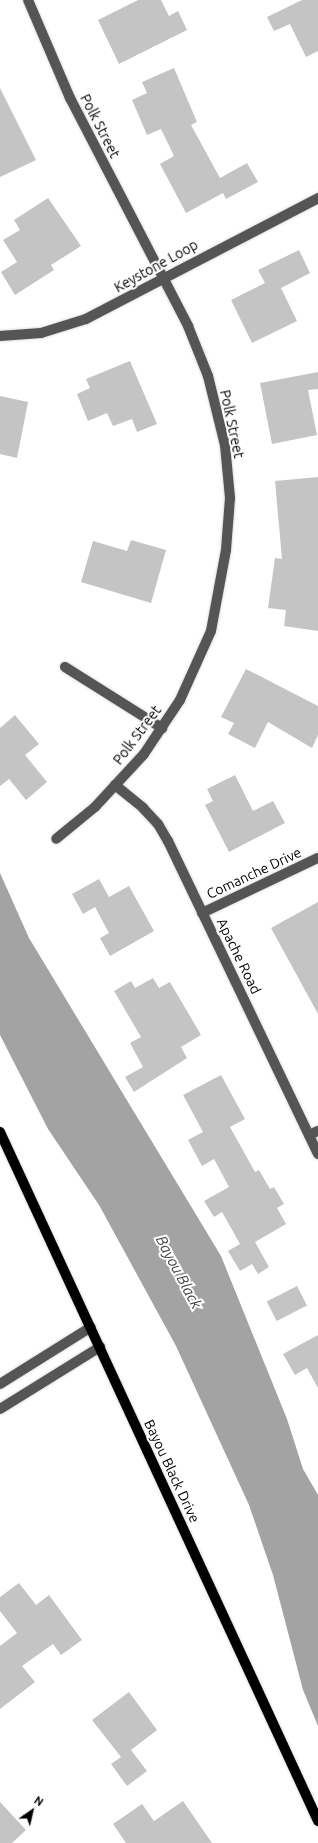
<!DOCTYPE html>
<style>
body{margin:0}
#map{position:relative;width:318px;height:1843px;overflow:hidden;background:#fff;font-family:Ubuntu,sans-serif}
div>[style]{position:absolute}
.water>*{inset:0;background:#a3a3a3}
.building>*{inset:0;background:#c4c4c4;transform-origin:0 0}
.roads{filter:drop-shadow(0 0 1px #dbdbdb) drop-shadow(0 0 1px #dbdbdb)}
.minor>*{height:10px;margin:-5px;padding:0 5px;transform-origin:5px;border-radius:5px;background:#555}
.major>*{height:10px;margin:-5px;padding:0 5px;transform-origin:5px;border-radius:5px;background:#000}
span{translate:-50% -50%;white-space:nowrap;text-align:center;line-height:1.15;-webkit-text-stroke:4px #fff;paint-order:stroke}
.street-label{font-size:14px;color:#000}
.water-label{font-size:15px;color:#444;font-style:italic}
.north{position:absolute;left:12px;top:1791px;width:40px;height:40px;-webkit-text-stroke:3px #fff;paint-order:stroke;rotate:34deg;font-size:11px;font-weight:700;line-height:16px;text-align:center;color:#000}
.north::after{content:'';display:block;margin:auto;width:14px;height:18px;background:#000;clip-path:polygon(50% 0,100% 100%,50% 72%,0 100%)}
</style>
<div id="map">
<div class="water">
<i style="clip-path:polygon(0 873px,29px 938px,221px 1256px,287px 1419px,303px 1469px,318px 1495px,318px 1726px,303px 1690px,273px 1575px,249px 1505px,176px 1346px,99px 1205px,48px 1129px,0 1035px)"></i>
</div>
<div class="building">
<i style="clip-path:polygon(138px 0,161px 0,169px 16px,178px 11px,187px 30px,119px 64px,98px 20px)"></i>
<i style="clip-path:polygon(302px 0,318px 0,318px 51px,306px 57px,290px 24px,274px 31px,267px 17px)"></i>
<i style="clip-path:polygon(174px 68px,197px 122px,191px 125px,220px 178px,247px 163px,258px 182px,226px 199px,223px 193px,186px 213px,160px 164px,174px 156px,161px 129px,147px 135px,132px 100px,147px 93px,142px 82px)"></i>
<i style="clip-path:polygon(0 88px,36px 160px,0 177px)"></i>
<i style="clip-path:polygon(48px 198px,81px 246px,51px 265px,54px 270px,15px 295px,1px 272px,17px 262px,3px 240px,20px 230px,14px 220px)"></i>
<i style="clip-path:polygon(299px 250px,310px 273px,281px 288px,297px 321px,252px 343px,231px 300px,265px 283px,258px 270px)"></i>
<i style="clip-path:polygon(130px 361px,157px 424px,137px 432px,132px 419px,113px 426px,107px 413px,88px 421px,77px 394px,90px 388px,86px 379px)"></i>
<i style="clip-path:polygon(318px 372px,318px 389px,308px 390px,317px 435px,272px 444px,260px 383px)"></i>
<i style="clip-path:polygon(0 396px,28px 402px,17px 458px,0 454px)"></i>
<i style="clip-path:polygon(318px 477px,318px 631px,284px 626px,286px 610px,268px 608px,275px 558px,282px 559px,275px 481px)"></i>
<i style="clip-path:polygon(131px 540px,166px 550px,151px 603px,81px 582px,93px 541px,127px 551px)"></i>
<i style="clip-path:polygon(246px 669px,318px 706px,318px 735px,312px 748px,268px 722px,255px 748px,228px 734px,234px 723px,221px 717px)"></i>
<i style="clip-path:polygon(15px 715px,39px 744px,25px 755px,47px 782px,26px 800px,9px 779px,0 786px,0 728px)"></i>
<i style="clip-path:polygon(235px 775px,253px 811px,273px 801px,285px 823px,229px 852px,205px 805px,213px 801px,207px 789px)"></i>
<i style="clip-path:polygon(99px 879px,109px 897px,129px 886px,154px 931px,110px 956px,100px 938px,109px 933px,95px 907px,83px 914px,72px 894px)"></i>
<i style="clip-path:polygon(318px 902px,318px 1014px,271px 928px)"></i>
<i style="clip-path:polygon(153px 978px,159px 988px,170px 982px,201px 1035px,181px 1047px,187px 1058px,134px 1092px,125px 1077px,143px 1067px,130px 1043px,141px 1037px,114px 991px,131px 981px,135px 988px)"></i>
<i style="clip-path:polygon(221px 1075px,245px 1119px,230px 1127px,255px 1172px,259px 1170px,270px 1189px,274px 1187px,284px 1204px,277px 1208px,286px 1224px,255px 1242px,269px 1267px,258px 1274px,252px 1264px,240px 1271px,228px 1251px,240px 1244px,222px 1212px,214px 1217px,204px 1201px,229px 1187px,214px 1159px,202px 1166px,188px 1140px,203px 1132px,183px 1095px)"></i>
<i style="left:297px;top:1286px;width:22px;height:34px;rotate:63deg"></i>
<i style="clip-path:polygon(318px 1335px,318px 1388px,307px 1368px,295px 1375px,283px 1354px)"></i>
<i style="clip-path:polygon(19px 1583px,36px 1605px,49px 1595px,82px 1640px,61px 1655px,53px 1644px,22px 1666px,35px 1682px,0 1709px,0 1646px,17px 1633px,0 1611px,0 1597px)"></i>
<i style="clip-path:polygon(129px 1692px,157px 1730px,131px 1750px,147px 1771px,127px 1786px,111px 1764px,121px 1757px,92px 1720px)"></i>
<i style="clip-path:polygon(183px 1801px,212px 1843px,126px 1843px,113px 1824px,142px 1804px,154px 1821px)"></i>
<i style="clip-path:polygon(0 1802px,26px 1830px,12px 1843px,0 1843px)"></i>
</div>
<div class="roads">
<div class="minor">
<i style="left:28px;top:0;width:107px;rotate:66.8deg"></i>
<i style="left:70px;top:98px;width:257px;rotate:62.6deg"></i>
<i style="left:188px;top:326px;width:54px;rotate:68.2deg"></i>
<i style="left:208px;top:376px;width:71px;rotate:76.2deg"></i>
<i style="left:225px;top:445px;width:53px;rotate:84.6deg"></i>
<i style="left:230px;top:498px;width:52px;rotate:94.4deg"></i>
<i style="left:226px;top:550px;width:82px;rotate:100.5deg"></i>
<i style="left:211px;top:631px;width:76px;rotate:114.2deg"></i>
<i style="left:180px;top:700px;width:65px;rotate:123.7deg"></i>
<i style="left:144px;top:754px;width:72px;rotate:132.8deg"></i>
<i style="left:95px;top:807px;width:50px;rotate:140.6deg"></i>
<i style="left:0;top:336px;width:41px;rotate:-4.2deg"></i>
<i style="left:41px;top:333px;width:47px;rotate:-17.3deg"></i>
<i style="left:86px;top:319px;width:262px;rotate:-27.5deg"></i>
<i style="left:65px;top:667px;width:115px;rotate:32.2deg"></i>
<i style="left:115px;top:785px;width:36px;rotate:39deg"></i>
<i style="left:143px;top:808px;width:22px;rotate:47deg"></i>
<i style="left:158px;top:824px;width:20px;rotate:60deg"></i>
<i style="left:168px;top:841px;width:347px;rotate:64.4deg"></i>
<i style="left:202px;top:913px;width:128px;rotate:-25.4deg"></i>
<i style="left:309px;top:1135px;width:10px;rotate:-24deg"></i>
<i style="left:0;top:1384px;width:107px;rotate:-32.1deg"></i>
<i style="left:0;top:1409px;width:118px;rotate:-31.8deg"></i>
</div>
<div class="major">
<i style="left:0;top:1132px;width:759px;rotate:65.22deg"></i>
</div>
</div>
<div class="street-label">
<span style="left:100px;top:126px;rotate:63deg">Polk Street</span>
<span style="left:156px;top:266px;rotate:-29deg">Keystone Loop</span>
<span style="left:232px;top:424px;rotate:78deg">Polk Street</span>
<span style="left:137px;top:735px;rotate:-53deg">Polk Street</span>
<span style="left:254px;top:873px;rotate:-25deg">Comanche Drive</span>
<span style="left:239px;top:956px;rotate:64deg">Apache Road</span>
<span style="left:172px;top:1471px;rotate:65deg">Bayou Black Drive</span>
</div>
<div class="water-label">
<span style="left:179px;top:1272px;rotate:62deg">Bayou Black</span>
</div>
<div class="north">N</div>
</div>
